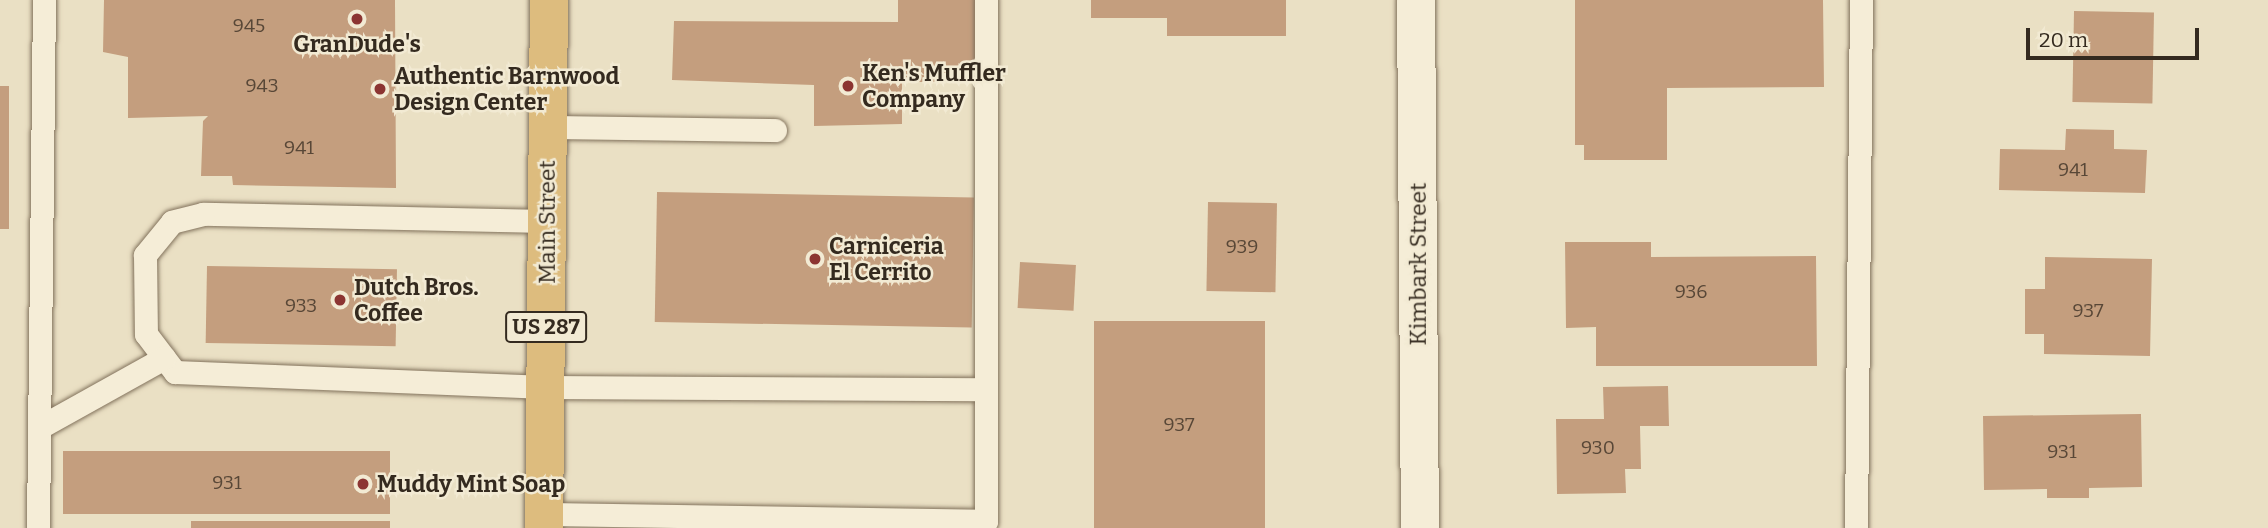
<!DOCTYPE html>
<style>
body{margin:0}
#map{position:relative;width:2268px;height:528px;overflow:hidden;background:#eae0c4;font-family:Bitter,serif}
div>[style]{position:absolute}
.building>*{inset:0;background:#c49e7e;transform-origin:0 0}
.roads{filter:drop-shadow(0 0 2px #82725c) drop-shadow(0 0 2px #82725c)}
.service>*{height:23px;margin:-11.5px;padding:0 11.5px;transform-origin:11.5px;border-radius:11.5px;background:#f5edd7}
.minor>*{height:38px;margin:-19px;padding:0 19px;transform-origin:19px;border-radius:19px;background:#f5edd7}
.trunk>*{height:38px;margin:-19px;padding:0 19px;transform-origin:19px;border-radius:19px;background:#ddbc7e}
.dots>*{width:19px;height:19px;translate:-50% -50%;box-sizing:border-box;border:4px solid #f2ead3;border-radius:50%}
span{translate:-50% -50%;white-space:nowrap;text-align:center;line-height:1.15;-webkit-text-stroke:5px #f2ead3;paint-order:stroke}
.number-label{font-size:19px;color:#584737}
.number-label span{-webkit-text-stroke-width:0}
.shield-label span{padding:2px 5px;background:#f2ead3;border:2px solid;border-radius:5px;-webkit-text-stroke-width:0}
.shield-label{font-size:21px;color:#342a1f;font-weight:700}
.poi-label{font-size:23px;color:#342a1f;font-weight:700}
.left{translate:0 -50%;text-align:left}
.street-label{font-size:23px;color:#342a1f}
.scale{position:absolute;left:2026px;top:28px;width:173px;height:32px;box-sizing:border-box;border:4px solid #342a1f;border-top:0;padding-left:9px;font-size:21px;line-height:24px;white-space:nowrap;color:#342a1f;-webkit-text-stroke:5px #f2ead3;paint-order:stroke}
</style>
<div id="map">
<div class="building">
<i style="clip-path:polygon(104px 0,395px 0,396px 188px,233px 185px,232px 176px,201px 176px,203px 121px,208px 116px,128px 118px,128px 57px,103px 52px)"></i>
<i style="clip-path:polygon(898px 0,975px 0,976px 82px,902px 82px,902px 124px,814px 126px,814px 85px,672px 80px,674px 21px,898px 22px)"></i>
<i style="clip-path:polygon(1091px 0,1286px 0,1286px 36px,1167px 36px,1167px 18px,1091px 18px)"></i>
<i style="clip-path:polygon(1575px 0,1823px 0,1824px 87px,1667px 88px,1667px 160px,1584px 160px,1584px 145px,1575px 145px)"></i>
<i style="left:2074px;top:11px;width:80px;height:91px;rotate:1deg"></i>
<i style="left:0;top:86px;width:9px;height:143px"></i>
<i style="clip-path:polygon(2066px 129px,2114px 130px,2114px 149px,2147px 150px,2145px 193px,1999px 190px,2000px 149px,2065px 150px)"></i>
<i style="left:657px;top:192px;width:317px;height:130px;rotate:1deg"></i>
<i style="left:1208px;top:202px;width:69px;height:89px;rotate:1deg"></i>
<i style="clip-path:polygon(1565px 242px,1651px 242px,1651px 257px,1816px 256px,1817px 366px,1596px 366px,1596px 327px,1566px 328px)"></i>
<i style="clip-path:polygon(2045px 257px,2152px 259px,2150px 356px,2044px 354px,2044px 334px,2025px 334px,2025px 289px,2045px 289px)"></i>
<i style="left:1020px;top:262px;width:56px;height:46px;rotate:3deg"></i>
<i style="left:207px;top:266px;width:190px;height:77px;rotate:1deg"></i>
<i style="left:1094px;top:321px;width:171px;height:207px"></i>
<i style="clip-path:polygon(1668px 386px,1669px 426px,1640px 426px,1641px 469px,1625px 469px,1626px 493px,1557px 494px,1556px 419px,1604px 419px,1603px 387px)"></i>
<i style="clip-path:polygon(2141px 414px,2142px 487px,2089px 488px,2089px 498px,2047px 498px,2047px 489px,1984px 490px,1983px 416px)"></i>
<i style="left:390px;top:451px;width:63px;height:327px;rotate:90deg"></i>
<i style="left:191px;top:521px;width:199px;height:7px"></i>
</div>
<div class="roads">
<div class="service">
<i style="left:547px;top:127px;width:228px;rotate:0.8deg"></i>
<i style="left:546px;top:221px;width:343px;rotate:-178.8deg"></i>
<i style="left:203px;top:214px;width:32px;rotate:166deg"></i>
<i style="left:172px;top:222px;width:43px;rotate:129.3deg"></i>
<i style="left:145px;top:255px;width:79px;rotate:89.3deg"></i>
<i style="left:146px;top:334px;width:48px;rotate:52.7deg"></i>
<i style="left:175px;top:372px;width:371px;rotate:2.3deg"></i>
<i style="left:546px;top:387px;width:440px;rotate:0.3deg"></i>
<i style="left:986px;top:389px;width:389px;rotate:-90deg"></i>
<i style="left:40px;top:427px;width:142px;rotate:-29.1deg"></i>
<i style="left:544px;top:514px;width:442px;rotate:0.9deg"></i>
<i style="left:986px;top:521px;width:132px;rotate:-90deg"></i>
<i style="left:38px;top:528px;width:528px;rotate:-89.35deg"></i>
<i style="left:1856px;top:528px;width:528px;rotate:-89.46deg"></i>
</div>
<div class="minor">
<i style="left:1416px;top:0;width:528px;rotate:89.57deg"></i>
</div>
<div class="trunk">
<i style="left:544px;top:528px;width:528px;rotate:-89.46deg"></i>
</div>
</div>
<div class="dots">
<i style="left:357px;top:19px;background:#8c3532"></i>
<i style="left:848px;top:86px;background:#8c3532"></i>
<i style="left:380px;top:89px;background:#8c3532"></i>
<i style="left:815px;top:259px;background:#8c3532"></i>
<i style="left:340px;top:300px;background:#8c3532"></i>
<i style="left:363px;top:484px;background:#8c3532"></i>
</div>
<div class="number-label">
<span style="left:249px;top:26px">945</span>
<span style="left:262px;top:86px">943</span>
<span style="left:299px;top:148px">941</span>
<span style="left:2073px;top:170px">941</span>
<span style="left:1242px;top:247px">939</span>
<span style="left:1691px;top:292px">936</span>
<span style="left:301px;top:306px">933</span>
<span style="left:2088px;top:311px">937</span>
<span style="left:1179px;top:425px">937</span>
<span style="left:1598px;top:448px">930</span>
<span style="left:2062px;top:452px">931</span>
<span style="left:227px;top:483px">931</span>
</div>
<div class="shield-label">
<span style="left:546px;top:327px">US 287</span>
</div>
<div class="poi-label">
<span style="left:357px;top:44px">GranDude's</span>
<span class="left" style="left:862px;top:86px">Ken's Muffler<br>Company</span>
<span class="left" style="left:394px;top:89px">Authentic Barnwood<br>Design Center</span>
<span class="left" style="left:829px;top:259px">Carniceria<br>El Cerrito</span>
<span class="left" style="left:354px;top:300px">Dutch Bros.<br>Coffee</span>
<span class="left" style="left:377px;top:484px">Muddy Mint Soap</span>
</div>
<div class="street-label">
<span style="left:547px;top:222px;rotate:-90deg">Main Street</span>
<span style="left:1418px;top:264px;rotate:-90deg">Kimbark Street</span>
</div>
<div class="scale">20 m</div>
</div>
